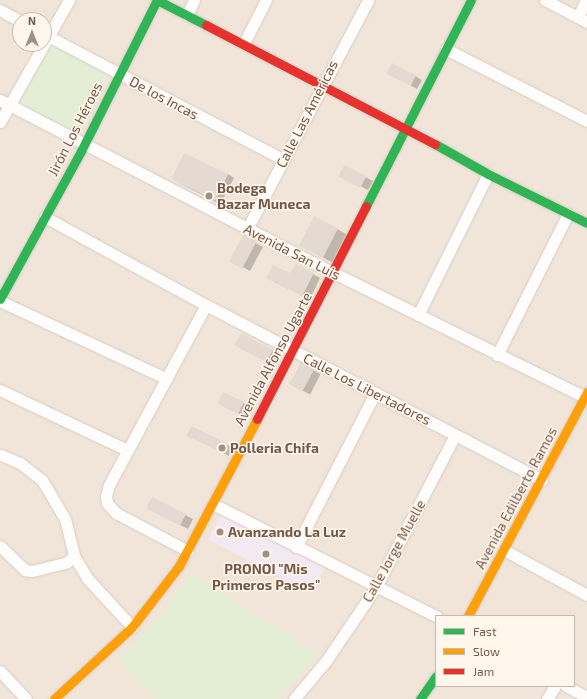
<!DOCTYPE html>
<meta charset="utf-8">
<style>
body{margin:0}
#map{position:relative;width:587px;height:699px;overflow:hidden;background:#f7f2ea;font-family:"Exo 2",sans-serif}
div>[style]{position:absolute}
.residential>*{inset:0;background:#f0e5d8}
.education>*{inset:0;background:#f3e9f2;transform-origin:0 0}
.green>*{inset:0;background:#e4eed5;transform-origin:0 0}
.shadow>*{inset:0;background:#0003;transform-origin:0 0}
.building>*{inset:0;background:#e4dad2;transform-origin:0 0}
.roads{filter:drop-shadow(0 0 1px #d6cec7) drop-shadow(0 0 1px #d6cec7)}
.street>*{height:11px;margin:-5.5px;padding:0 5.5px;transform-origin:5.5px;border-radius:5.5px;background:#fefdfc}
.fast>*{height:9px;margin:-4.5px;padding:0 4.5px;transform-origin:4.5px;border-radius:4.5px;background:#30b455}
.slow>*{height:9px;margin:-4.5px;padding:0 4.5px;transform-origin:4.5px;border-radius:4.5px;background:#ff9f0a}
.jam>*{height:9px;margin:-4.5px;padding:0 4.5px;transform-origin:4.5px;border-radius:4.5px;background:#e5322d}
.dots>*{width:11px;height:11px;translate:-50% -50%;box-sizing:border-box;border:2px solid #fff7ec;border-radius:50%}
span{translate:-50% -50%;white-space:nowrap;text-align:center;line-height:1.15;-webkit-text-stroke:3px #fff7ec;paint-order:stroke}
.street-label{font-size:14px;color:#76584a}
.poi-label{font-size:14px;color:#76584a;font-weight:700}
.left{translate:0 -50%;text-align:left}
.legend{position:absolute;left:435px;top:615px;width:140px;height:72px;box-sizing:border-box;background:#fff7ec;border:1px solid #c8b7ab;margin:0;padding:5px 7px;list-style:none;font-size:12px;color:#76584a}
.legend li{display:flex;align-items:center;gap:8px;height:20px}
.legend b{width:20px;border:1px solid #c8b7ab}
.north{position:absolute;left:12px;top:12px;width:40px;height:40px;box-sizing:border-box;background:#fff7ec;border:1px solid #c8b7ab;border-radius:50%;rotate:0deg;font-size:11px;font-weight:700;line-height:16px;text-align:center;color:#76584a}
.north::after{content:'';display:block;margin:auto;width:14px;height:18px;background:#a38e82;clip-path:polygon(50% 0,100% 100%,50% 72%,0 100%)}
</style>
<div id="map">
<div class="residential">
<i style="clip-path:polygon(evenodd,0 0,587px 0,587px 699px,0 699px,0 0,20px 20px,44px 20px,44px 44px,20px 44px,20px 20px,0 0,436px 616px,574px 616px,574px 686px,436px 686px,436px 616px)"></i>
</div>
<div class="education">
<i style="left:221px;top:515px;width:116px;height:28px;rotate:27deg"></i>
</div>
<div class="green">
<i style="left:45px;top:40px;width:72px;height:69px;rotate:28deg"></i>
<i style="clip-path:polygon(191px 573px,318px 654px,277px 699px,156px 699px,119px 661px,162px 614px)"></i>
</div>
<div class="shadow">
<i style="clip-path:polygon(388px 73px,415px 76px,422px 80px,417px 89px)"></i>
<i style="clip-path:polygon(344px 166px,373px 181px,368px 190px,347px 179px)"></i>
<i style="clip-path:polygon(228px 174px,234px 178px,220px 204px,179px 183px)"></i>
<i style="clip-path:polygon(337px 229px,348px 235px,333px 263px,311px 251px)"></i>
<i style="clip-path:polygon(243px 236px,263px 247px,250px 271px,237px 264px)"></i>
<i style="clip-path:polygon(290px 274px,313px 274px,320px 278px,310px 299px,274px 282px)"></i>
<i style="clip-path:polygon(241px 334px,280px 355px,274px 365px,242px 349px)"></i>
<i style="left:301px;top:364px;width:22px;height:23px;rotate:27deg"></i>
<i style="clip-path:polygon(223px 393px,251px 407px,246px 417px,225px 407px)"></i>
<i style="clip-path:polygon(195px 439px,226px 444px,233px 448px,229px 456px)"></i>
<i style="clip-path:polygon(153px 499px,193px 519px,188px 529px,155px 512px)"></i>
</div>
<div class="building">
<i style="left:392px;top:63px;width:27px;height:12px;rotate:27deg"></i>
<i style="left:184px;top:153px;width:49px;height:29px;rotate:26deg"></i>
<i style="left:344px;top:165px;width:25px;height:13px;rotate:27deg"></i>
<i style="left:314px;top:216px;width:27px;height:33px;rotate:27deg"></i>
<i style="left:243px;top:235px;width:15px;height:30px;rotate:28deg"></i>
<i style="clip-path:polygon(295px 264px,314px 273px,302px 296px,266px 278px,273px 265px,290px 273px)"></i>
<i style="left:241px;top:333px;width:36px;height:14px;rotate:28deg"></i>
<i style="left:301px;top:362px;width:15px;height:25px;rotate:28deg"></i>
<i style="left:223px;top:392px;width:23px;height:13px;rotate:25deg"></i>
<i style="left:191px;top:426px;width:40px;height:11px;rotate:25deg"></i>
<i style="left:152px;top:497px;width:38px;height:13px;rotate:27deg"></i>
</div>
<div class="roads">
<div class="street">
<i style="left:545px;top:0;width:47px;rotate:27.6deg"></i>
<i style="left:0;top:10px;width:23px;rotate:29deg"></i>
<i style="left:187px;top:15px;width:17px;rotate:-65deg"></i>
<i style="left:578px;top:17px;width:19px;rotate:-65deg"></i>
<i style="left:44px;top:34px;width:271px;rotate:27.7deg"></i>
<i style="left:244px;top:43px;width:48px;rotate:-62.9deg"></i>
<i style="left:446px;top:49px;width:158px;rotate:27.1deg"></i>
<i style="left:0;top:100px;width:376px;rotate:27.4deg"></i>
<i style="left:334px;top:273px;width:282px;rotate:26.3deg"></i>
<i style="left:0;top:122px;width:140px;rotate:-60.5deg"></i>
<i style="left:45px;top:217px;width:183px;rotate:28.7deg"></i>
<i style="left:206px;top:305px;width:379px;rotate:27.5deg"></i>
<i style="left:247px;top:229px;width:259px;rotate:-62.1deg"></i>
<i style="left:0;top:301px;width:184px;rotate:25deg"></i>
<i style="left:418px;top:315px;width:157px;rotate:-63.6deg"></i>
<i style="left:497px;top:355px;width:158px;rotate:-63.3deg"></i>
<i style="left:0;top:390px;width:140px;rotate:25.3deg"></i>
<i style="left:1px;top:455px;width:21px;rotate:23deg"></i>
<i style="left:20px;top:463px;width:28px;rotate:38deg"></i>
<i style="left:42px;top:480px;width:45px;rotate:59.5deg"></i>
<i style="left:65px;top:519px;width:38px;rotate:76deg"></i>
<i style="left:213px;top:504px;width:250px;rotate:26.7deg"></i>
<i style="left:0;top:546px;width:35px;rotate:44deg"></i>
<i style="left:25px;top:570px;width:7px;rotate:8deg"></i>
<i style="left:32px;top:571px;width:36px;rotate:-14deg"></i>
<i style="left:67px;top:562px;width:9px;rotate:-41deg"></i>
<i style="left:74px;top:556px;width:26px;rotate:59deg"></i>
<i style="left:87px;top:578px;width:67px;rotate:47.4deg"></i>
<i style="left:296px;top:547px;width:173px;rotate:-62.8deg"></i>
<i style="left:504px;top:550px;width:94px;rotate:28.5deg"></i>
<i style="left:188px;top:551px;width:81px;rotate:-152.2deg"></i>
<i style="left:116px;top:513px;width:13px;rotate:-132deg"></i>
<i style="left:107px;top:503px;width:7px;rotate:-98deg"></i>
<i style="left:106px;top:496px;width:11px;rotate:-75deg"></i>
<i style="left:109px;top:485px;width:204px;rotate:-61.7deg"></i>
<i style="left:0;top:671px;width:38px;rotate:47deg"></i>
<i style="left:566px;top:686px;width:24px;rotate:28deg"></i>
<i style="left:294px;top:699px;width:50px;rotate:-49.9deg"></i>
<i style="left:326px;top:661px;width:89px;rotate:-56deg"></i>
<i style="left:376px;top:587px;width:171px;rotate:-62.5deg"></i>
<i style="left:547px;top:699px;width:15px;rotate:-58deg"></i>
</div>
<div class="fast">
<i style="left:435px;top:144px;width:61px;rotate:29.5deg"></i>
<i style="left:488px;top:174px;width:110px;rotate:26.3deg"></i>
<i style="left:366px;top:206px;width:231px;rotate:-63deg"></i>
<i style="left:0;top:299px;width:169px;rotate:-61.3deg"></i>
<i style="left:81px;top:151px;width:169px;rotate:-63.3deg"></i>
<i style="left:157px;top:0;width:55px;rotate:27deg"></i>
<i style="left:420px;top:699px;width:28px;rotate:-55deg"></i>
</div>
<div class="slow">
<i style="left:468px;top:616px;width:254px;rotate:-62deg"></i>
<i style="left:54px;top:699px;width:106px;rotate:-42.7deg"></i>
<i style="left:132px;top:627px;width:77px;rotate:-52.4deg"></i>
<i style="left:179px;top:566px;width:166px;rotate:-62deg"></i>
</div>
<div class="jam">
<i style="left:206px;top:25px;width:258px;rotate:27.5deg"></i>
<i style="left:257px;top:419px;width:239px;rotate:-62.9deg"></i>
</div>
</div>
<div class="dots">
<i style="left:209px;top:196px;background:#a38e82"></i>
<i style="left:222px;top:448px;background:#a38e82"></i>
<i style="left:220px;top:532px;background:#a38e82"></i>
<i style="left:266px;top:554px;background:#a38e82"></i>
</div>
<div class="street-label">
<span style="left:164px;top:98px;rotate:28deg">De los Incas</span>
<span style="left:307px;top:114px;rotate:-63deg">Calle Las Américas</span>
<span style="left:75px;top:129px;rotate:-63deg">Jirón Los Héroes</span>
<span style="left:292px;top:252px;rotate:27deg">Avenida San Luis</span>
<span style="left:273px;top:359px;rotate:-62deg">Avenida Alfonso Ugarte</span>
<span style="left:367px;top:389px;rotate:27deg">Calle Los Libertadores</span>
<span style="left:516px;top:498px;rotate:-62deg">Avenida Edilberto Ramos</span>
<span style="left:394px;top:551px;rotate:-61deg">Calle Jorge Muelle</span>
</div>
<div class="poi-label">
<span class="left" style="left:217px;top:196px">Bodega<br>Bazar Muneca</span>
<span class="left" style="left:230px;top:448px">Polleria Chifa</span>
<span class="left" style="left:228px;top:532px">Avanzando La Luz</span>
<span style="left:266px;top:577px">PRONOI "Mis<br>Primeros Pasos"</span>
</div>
<ul class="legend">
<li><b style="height:5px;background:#30b455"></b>Fast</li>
<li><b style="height:5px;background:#ff9f0a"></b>Slow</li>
<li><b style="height:5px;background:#e5322d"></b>Jam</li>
</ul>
<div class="north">N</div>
</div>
